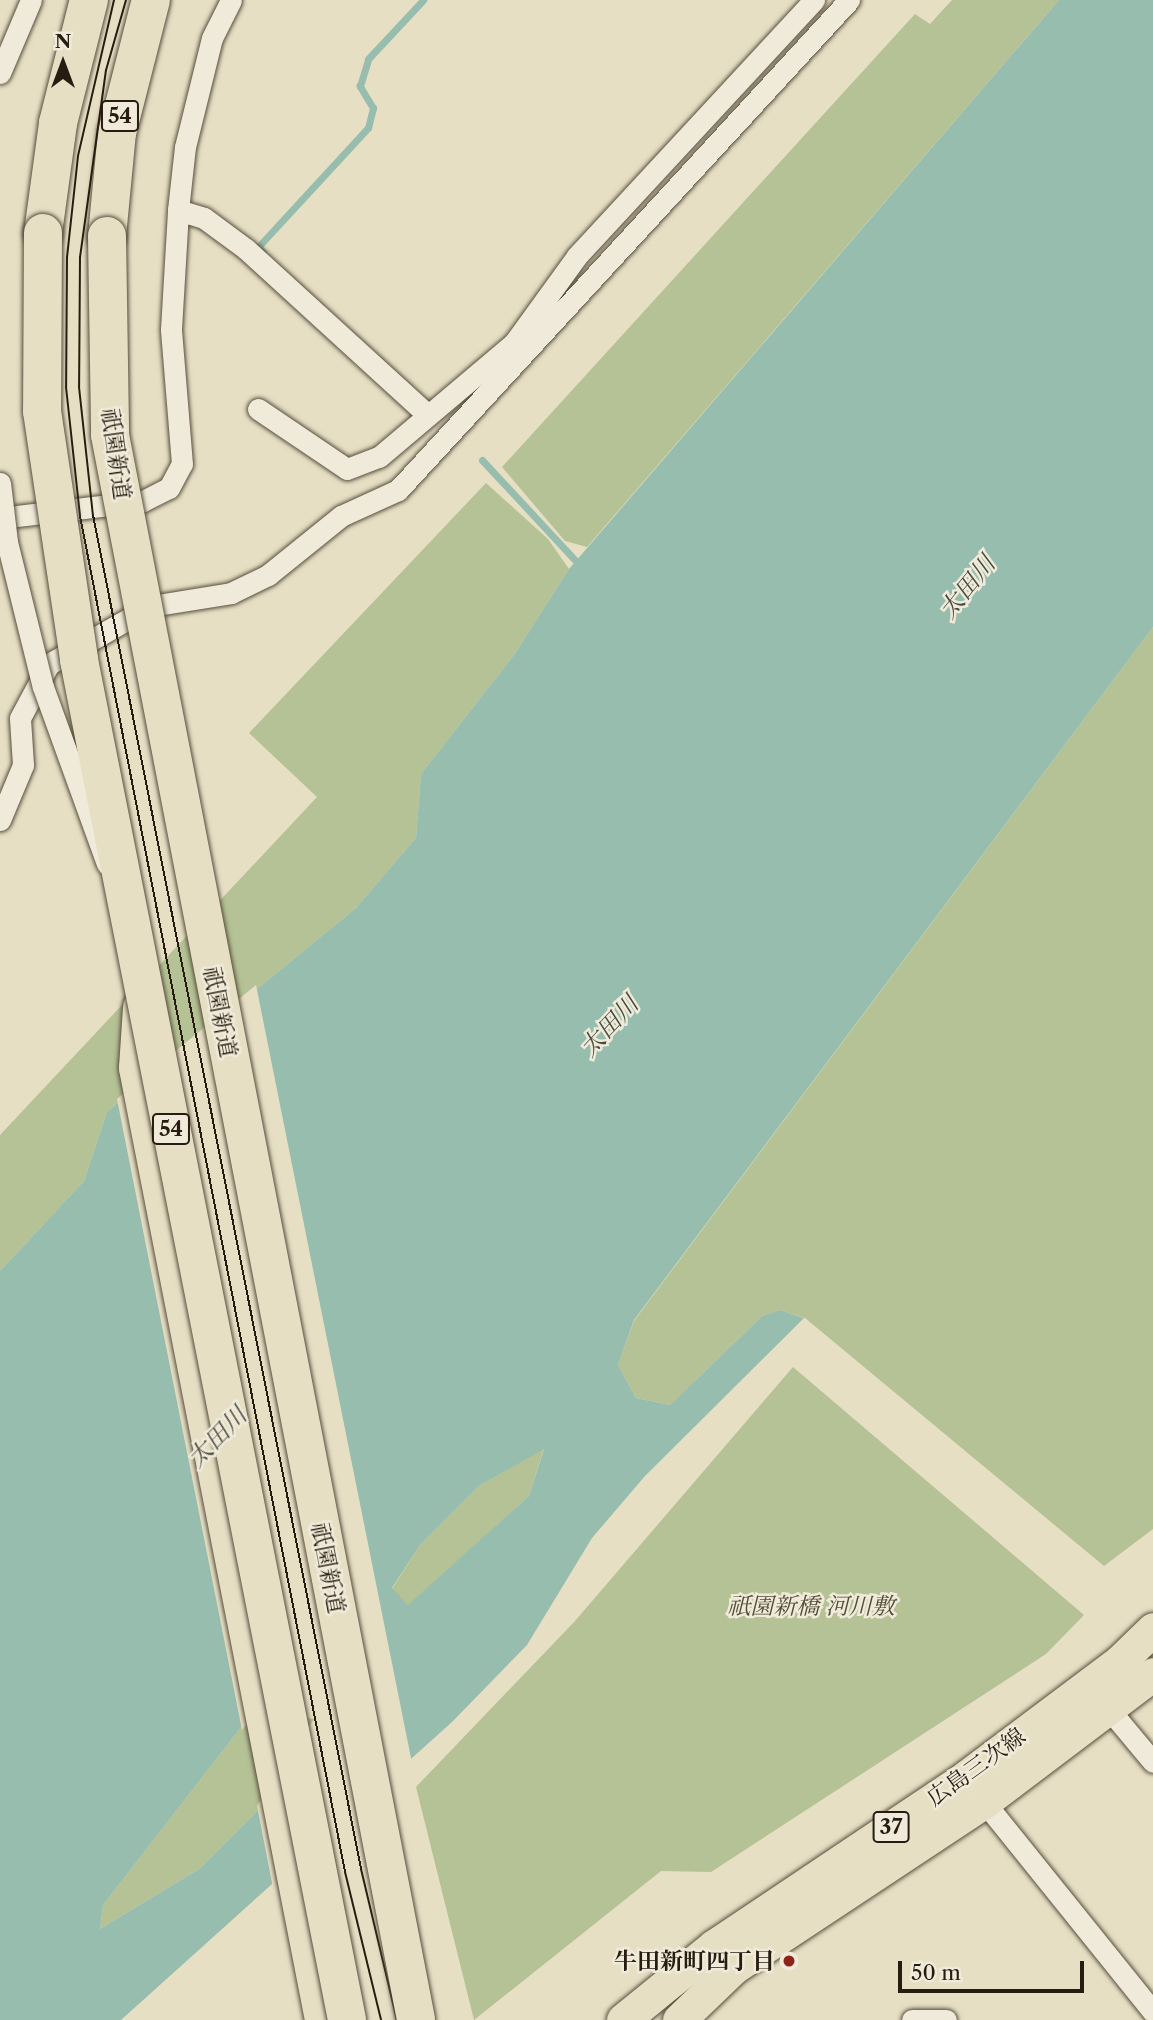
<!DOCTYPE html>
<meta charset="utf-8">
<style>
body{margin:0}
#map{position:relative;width:1153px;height:2020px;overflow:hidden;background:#e6dfc4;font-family:"Libre Caslon Text","Noto Serif JP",serif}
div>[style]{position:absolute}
.green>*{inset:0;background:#b4c295}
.water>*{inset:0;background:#97bdae}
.pier>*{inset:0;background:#e6dfc4}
.stream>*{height:7px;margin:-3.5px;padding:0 3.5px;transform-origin:3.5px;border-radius:3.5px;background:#97bdae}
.roads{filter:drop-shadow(0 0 2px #584d3d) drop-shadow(0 0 2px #584d3d)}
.street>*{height:21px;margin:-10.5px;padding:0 10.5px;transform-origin:10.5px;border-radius:10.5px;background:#efead9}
.primary>*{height:33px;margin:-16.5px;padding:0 16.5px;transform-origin:16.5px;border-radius:16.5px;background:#e6dfc4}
.highway>*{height:38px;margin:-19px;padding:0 19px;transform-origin:19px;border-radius:19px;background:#e6dfc4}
.tram>*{height:2px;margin:-1px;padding:0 1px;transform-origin:1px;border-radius:1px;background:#281c10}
.bridges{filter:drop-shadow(0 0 2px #584d3d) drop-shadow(0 0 2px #584d3d)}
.street-bridge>*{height:21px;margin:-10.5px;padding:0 10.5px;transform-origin:10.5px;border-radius:10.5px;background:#efead9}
.highway-bridge>*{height:38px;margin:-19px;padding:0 19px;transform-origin:19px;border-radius:19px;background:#e6dfc4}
.dots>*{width:19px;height:19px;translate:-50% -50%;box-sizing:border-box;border:4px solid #efead9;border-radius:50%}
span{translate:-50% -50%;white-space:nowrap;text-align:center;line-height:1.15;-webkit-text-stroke:5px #efead9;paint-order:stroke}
.shield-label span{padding:2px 5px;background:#efead9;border:2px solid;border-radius:5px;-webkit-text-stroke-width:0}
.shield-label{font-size:21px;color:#281c10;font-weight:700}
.street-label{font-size:23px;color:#281c10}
.park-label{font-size:23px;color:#524e38;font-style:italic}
.poi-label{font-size:23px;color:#281c10;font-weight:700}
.right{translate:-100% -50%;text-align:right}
.water-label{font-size:24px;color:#494c3f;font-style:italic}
.north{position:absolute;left:28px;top:28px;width:70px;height:70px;-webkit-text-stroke:5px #efead9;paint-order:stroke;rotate:0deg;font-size:19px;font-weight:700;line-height:28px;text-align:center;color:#281c10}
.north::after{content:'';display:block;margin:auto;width:24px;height:32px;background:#281c10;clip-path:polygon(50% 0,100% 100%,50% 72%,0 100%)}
.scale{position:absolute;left:898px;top:1961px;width:186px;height:32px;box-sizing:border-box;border:4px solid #281c10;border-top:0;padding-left:9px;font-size:21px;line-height:24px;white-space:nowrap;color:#281c10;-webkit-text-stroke:5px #efead9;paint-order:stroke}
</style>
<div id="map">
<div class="green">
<i style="clip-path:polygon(952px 0,1059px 0,587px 547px,565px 541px,502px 467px,915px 14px,930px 24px)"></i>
<i style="clip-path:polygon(486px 483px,548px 539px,569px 569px,514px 655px,421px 774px,416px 838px,356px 908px,107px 1112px,84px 1181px,0 1271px,0 1135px,317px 797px,249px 733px)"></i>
<i style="clip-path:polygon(1153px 627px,1153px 1529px,1104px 1566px,805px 1318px,780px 1310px,762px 1316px,670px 1405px,636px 1398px,618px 1365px,634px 1321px)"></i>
<i style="clip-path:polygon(793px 1367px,1084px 1615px,1046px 1654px,711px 1872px,661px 1871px,474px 2020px,416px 1787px,575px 1621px)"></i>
<i style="clip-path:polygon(544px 1448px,529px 1496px,409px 1606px,392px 1589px,420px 1545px,479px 1486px)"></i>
<i style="clip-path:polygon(256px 1708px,320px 1717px,273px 1795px,199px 1869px,100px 1929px,103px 1905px)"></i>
</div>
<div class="water">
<i style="clip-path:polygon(evenodd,1059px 0,1153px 0,1153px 627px,634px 1320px,618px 1365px,636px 1398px,670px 1405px,762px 1316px,780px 1310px,804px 1318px,645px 1476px,592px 1538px,527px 1645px,452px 1722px,121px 2020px,0 2020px,0 1271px,84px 1181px,107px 1112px,356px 908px,416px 838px,421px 774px,514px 655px,569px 569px,1059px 0,544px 1449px,529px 1496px,408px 1605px,392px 1588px,420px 1545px,479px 1486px,544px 1449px,1059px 0,256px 1708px,319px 1717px,273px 1795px,199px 1869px,100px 1929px,103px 1905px,256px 1708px)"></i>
</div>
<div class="pier">
<i style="clip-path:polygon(256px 985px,412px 1763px,273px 1888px,257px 1806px,314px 1719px,257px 1712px,242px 1730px,117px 1099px)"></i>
</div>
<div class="stream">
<i style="left:263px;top:252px;width:7px;rotate:-135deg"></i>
<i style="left:258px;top:247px;width:162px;rotate:-47.3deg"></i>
<i style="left:368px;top:128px;width:21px;rotate:-76deg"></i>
<i style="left:373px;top:108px;width:26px;rotate:-121deg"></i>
<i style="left:360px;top:86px;width:28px;rotate:-73deg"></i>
<i style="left:368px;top:59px;width:81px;rotate:-47deg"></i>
<i style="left:482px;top:460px;width:138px;rotate:47.1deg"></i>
</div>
<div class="roads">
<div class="street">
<i style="left:0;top:73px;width:79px;rotate:-67deg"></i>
<i style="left:178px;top:210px;width:27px;rotate:17deg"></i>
<i style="left:204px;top:218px;width:52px;rotate:36.4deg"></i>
<i style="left:246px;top:249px;width:246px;rotate:42.4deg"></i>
<i style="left:258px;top:409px;width:107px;rotate:34deg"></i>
<i style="left:347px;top:469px;width:34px;rotate:-21deg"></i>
<i style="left:379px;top:457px;width:177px;rotate:-40.2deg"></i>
<i style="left:514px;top:343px;width:107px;rotate:-54.1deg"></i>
<i style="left:577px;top:256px;width:349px;rotate:-47.2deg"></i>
<i style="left:0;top:518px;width:144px;rotate:-6.8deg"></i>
<i style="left:143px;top:501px;width:29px;rotate:-27deg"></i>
<i style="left:169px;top:488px;width:27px;rotate:-62deg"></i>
<i style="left:182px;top:464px;width:135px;rotate:-94.7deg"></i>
<i style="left:171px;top:329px;width:119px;rotate:-86.6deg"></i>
<i style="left:178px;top:210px;width:63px;rotate:-83.7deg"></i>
<i style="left:185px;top:147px;width:112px;rotate:-76.1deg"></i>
<i style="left:212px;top:38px;width:42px;rotate:-63.4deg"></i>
<i style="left:0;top:820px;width:60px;rotate:-67.3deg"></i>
<i style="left:23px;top:765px;width:47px;rotate:-93.7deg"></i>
<i style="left:20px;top:718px;width:61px;rotate:-61.8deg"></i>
<i style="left:49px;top:664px;width:117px;rotate:-29.6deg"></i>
<i style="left:151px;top:606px;width:81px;rotate:-9.2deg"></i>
<i style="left:231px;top:593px;width:41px;rotate:-25.9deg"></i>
<i style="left:268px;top:575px;width:94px;rotate:-38.9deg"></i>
<i style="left:341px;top:516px;width:63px;rotate:-24.5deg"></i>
<i style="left:398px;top:490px;width:666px;rotate:-47.37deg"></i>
<i style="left:1108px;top:1708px;width:70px;rotate:50.2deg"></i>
<i style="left:977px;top:1793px;width:281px;rotate:51.2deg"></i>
<i style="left:912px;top:2020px;width:34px"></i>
</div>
<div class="primary">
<i style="left:623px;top:2020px;width:117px;rotate:-39.1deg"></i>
<i style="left:714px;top:1946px;width:303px;rotate:-33.8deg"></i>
<i style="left:966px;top:1777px;width:191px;rotate:-36.9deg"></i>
<i style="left:1119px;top:1662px;width:47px;rotate:-44.1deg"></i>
<i style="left:679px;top:2020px;width:75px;rotate:-43.9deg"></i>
<i style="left:733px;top:1968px;width:301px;rotate:-33.5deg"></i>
<i style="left:984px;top:1802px;width:212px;rotate:-37.1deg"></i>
</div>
<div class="highway">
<i style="left:43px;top:233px;width:111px;rotate:-82.2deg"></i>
<i style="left:58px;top:123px;width:127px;rotate:-75.9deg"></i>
<i style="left:107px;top:236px;width:103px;rotate:-84.5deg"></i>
<i style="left:117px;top:133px;width:137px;rotate:-75.7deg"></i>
<i style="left:142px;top:1008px;width:60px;rotate:93.8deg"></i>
<i style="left:138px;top:1068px;width:970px;rotate:78.94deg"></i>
</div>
</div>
<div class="tram">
<i style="left:114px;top:0;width:160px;rotate:103deg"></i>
<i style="left:78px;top:156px;width:102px;rotate:96.2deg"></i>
<i style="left:67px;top:257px;width:130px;rotate:90.4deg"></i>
<i style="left:66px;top:387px;width:130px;rotate:83.8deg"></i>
<i style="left:80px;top:516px;width:1382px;rotate:78.94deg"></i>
<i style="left:345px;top:1872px;width:152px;rotate:76.3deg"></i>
<i style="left:126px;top:0;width:73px;rotate:105.9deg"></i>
<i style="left:106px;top:70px;width:189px;rotate:97.9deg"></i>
<i style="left:80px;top:257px;width:130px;rotate:90.4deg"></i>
<i style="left:79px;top:387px;width:129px;rotate:83.8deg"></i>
<i style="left:93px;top:515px;width:1380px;rotate:78.8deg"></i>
<i style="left:361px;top:1869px;width:155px;rotate:76.6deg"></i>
</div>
<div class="bridges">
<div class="street-bridge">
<i style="left:0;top:483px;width:59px;rotate:83.2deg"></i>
<i style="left:7px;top:542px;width:149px;rotate:76.1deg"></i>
<i style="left:43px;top:687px;width:188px;rotate:70.1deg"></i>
</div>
<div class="highway-bridge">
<i style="left:43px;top:233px;width:178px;rotate:90.3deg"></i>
<i style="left:42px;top:411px;width:252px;rotate:81.5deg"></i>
<i style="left:79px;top:660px;width:1386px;rotate:78.85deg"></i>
<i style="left:107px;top:236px;width:199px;rotate:89.1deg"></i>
<i style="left:110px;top:435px;width:1614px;rotate:79.07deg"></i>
</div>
</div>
<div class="dots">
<i style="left:789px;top:1961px;background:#8f2418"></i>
</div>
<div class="shield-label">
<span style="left:120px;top:116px">54</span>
<span style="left:171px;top:1129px">54</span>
<span style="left:891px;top:1827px">37</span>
</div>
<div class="street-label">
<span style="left:116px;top:454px;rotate:82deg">祇園新道</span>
<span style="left:220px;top:1012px;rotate:79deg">祇園新道</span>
<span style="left:328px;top:1568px;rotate:79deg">祇園新道</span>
<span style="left:976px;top:1767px;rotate:-36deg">広島三次線</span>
</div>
<div class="park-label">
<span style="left:811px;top:1606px">祇園新橋 河川敷</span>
</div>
<div class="poi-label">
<span class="right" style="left:775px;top:1961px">牛田新町四丁目</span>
</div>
<div class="water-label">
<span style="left:967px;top:587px;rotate:-51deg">太田川</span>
<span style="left:609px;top:1026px;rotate:-47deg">太田川</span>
<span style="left:217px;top:1437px;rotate:-46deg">太田川</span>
</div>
<div class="north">N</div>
<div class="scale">50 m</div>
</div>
